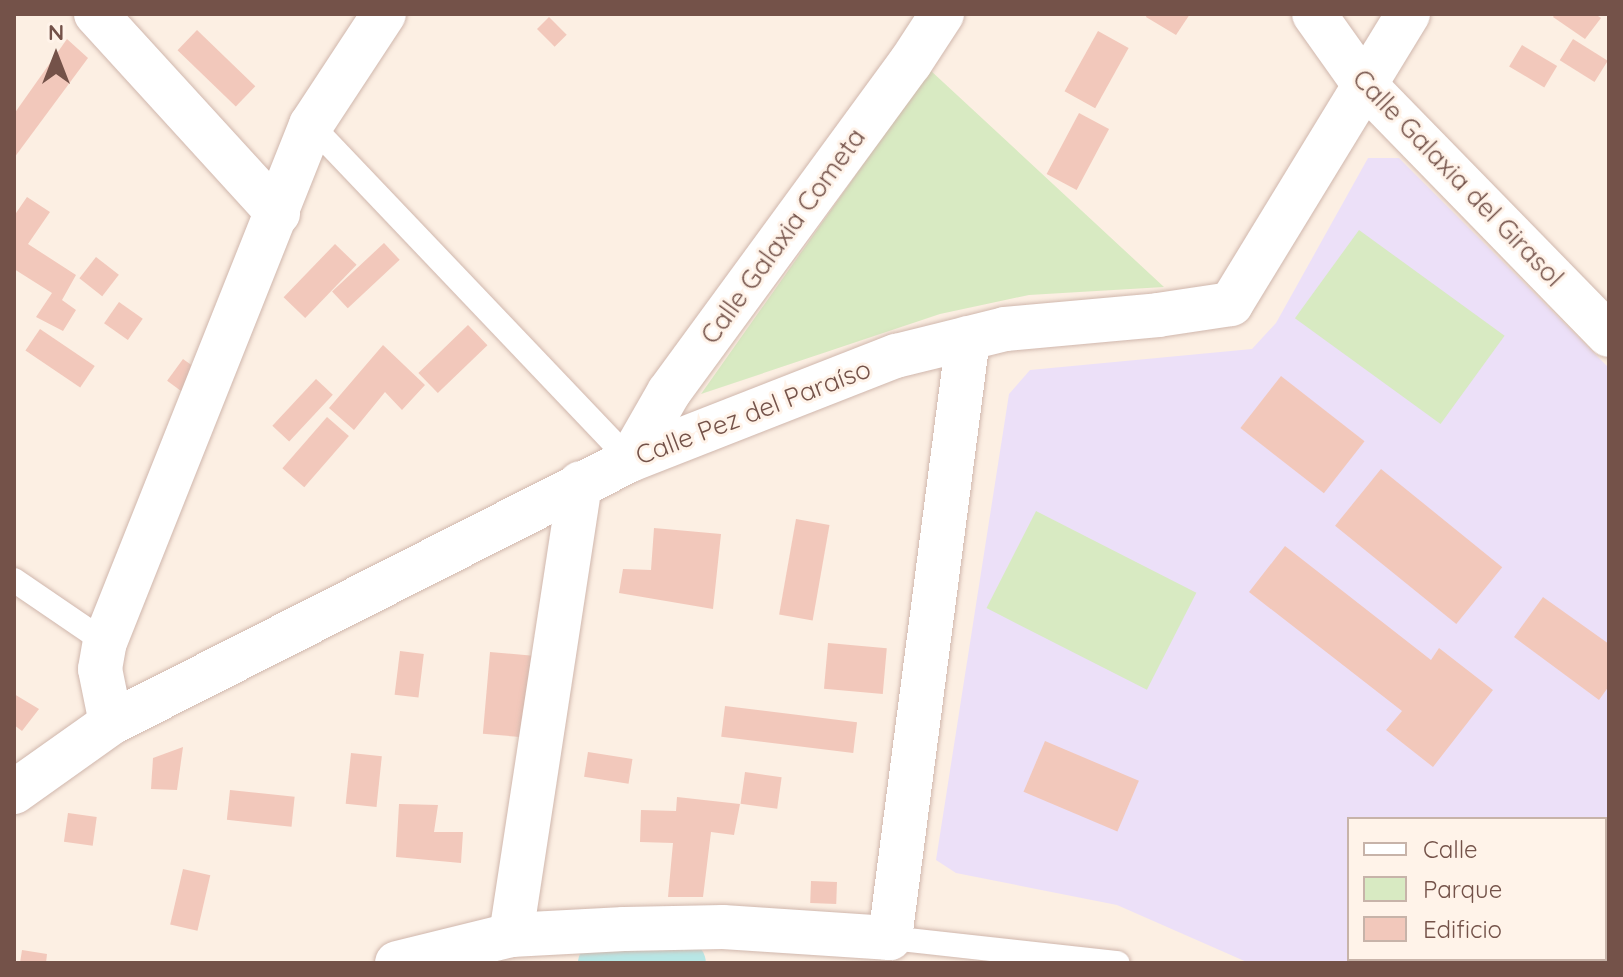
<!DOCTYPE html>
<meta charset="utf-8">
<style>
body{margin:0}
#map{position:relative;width:1623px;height:977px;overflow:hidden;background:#fcefe3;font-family:Quicksand,sans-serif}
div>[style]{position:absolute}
.education>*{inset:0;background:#ece0f8}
.green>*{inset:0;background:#d8eac2;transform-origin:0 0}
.canal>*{height:44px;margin:-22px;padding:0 22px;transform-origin:22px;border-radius:22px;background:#b8e6e5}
.building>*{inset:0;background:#f2c8bb;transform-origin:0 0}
.roads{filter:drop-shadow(0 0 2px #d0b7ad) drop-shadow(0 0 2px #d0b7ad)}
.service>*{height:24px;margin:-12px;padding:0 12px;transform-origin:12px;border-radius:12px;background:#fff}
.minor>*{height:44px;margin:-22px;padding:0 22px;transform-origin:22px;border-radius:22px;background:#fff}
span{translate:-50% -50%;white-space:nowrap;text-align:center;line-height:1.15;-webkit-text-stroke:6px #fff3e9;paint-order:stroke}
.street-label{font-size:26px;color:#745249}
.frame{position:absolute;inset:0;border:16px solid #745249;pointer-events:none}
.legend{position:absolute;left:1347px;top:817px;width:260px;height:144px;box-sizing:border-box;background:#fff3e9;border:2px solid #c7b3a9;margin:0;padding:10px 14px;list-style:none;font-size:24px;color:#745249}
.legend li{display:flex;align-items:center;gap:16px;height:40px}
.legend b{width:40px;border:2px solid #c7b3a9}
.north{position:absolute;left:16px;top:16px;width:80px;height:80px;-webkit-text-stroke:6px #fff3e9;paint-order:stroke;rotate:0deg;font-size:22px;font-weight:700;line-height:32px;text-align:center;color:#745249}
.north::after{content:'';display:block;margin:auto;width:28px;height:36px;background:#745249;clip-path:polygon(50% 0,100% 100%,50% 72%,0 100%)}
</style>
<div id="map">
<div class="education">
<i style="clip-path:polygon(1368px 158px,1399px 158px,1609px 368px,1609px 855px,1605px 862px,1605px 819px,1349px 819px,1349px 959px,1552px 959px,1550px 963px,1249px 963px,1117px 905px,956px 873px,936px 860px,1009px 394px,1030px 370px,1252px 349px,1276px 323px)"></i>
</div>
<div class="green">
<i style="clip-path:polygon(930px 70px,1164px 287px,1029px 295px,940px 314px,701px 394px)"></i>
<i style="left:1359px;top:230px;width:180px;height:109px;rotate:36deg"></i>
<i style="left:1036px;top:511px;width:180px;height:109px;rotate:27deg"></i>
</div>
<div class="canal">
<i style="left:600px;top:963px;width:28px;rotate:-6deg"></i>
<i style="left:628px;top:960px;width:56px;rotate:3.1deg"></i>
</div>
<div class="building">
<i style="clip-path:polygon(1147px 14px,1190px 14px,1176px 35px,1146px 17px)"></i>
<i style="clip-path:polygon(1555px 14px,1595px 14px,1601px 18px,1585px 39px,1553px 17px)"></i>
<i style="left:549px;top:17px;width:25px;height:17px;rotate:45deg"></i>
<i style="left:197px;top:30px;width:81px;height:28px;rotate:44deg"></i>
<i style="left:1098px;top:31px;width:35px;height:69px;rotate:29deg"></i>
<i style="clip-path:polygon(67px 39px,88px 58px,14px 158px,14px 114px)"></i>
<i style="left:1573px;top:39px;width:41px;height:25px;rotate:32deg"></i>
<i style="left:1522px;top:45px;width:41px;height:25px;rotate:31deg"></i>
<i style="left:1079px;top:113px;width:34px;height:69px;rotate:28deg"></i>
<i style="clip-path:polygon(27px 197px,50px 212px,28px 244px,76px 275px,62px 300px,76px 310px,63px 331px,36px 317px,52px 293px,14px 269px,14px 216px)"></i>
<i style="left:384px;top:243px;width:23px;height:71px;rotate:47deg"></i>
<i style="left:335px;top:244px;width:30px;height:74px;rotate:44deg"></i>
<i style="left:96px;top:257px;width:29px;height:27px;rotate:38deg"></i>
<i style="left:119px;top:302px;width:29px;height:26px;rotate:35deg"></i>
<i style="left:468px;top:325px;width:28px;height:69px;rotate:46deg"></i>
<i style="left:40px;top:329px;width:66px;height:26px;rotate:34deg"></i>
<i style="clip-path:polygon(383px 345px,425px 385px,402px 410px,385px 392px,354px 430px,329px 408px)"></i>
<i style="left:183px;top:359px;width:29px;height:27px;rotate:36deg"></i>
<i style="left:1281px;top:376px;width:106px;height:66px;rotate:38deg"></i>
<i style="left:316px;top:379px;width:23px;height:64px;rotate:43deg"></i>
<i style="left:327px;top:417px;width:29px;height:68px;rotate:41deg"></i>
<i style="left:1381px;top:469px;width:156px;height:73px;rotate:39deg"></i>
<i style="left:796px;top:519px;width:34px;height:97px;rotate:10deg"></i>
<i style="clip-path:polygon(654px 528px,721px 534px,713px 609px,619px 593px,623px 569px,651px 570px)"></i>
<i style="clip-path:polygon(1285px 546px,1431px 660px,1439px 648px,1493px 690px,1433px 767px,1386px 730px,1402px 711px,1249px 592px)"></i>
<i style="clip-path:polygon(1543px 597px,1609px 644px,1609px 686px,1599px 700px,1514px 637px)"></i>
<i style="left:828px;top:643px;width:59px;height:46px;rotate:5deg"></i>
<i style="left:400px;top:651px;width:24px;height:44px;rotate:7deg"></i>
<i style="left:490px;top:652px;width:57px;height:82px;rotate:5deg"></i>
<i style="clip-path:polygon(14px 694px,39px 709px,22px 731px,14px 725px)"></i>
<i style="left:725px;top:706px;width:133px;height:31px;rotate:7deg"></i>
<i style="left:1045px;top:741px;width:102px;height:55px;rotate:23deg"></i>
<i style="clip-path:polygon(183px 747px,177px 790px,151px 789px,153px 758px)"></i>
<i style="left:588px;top:752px;width:45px;height:25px;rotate:9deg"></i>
<i style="left:351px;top:753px;width:31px;height:51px;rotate:6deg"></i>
<i style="left:745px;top:772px;width:37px;height:32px;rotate:8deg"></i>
<i style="left:230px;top:790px;width:65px;height:30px;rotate:6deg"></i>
<i style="clip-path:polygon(677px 797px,740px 804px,734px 835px,711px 832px,703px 897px,668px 897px,673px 843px,640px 842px,641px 810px,676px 811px)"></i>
<i style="clip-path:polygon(399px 804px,438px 805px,434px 832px,463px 832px,461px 863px,396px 857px)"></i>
<i style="left:68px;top:813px;width:29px;height:29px;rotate:8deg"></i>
<i style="left:183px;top:869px;width:28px;height:57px;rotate:13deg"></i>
<i style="left:811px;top:881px;width:26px;height:22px;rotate:2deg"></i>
<i style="clip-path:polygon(22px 950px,47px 954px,46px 963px,20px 963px)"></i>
</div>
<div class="roads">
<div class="service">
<i style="left:311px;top:125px;width:463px;rotate:46.4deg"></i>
<i style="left:14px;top:580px;width:110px;rotate:34.3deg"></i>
<i style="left:890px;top:938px;width:229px;rotate:6.3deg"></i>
</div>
<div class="minor">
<i style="left:96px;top:14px;width:270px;rotate:47.6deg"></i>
<i style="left:1314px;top:14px;width:85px;rotate:54.6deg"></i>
<i style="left:1363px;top:83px;width:352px;rotate:45.7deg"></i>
<i style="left:630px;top:460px;width:78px;rotate:-60.2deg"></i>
<i style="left:669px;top:392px;width:408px;rotate:-53.8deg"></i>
<i style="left:910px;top:63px;width:59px;rotate:-56.9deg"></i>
<i style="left:111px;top:723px;width:55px;rotate:-101.5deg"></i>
<i style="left:100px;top:669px;width:27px;rotate:-80deg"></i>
<i style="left:105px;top:642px;width:557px;rotate:-68.28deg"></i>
<i style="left:311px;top:125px;width:133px;rotate:-56.7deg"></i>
<i style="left:14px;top:792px;width:119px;rotate:-35.4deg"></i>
<i style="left:111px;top:723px;width:582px;rotate:-26.87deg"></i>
<i style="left:630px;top:460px;width:286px;rotate:-21.4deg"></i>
<i style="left:896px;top:356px;width:112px;rotate:-13.9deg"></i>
<i style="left:1005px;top:329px;width:154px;rotate:-5.2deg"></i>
<i style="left:1158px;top:315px;width:74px;rotate:-8.6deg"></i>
<i style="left:1231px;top:304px;width:340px;rotate:-58.6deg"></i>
<i style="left:511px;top:935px;width:457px;rotate:-81.3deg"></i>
<i style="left:397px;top:963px;width:117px;rotate:-13.8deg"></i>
<i style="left:511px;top:935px;width:113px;rotate:-3deg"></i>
<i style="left:624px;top:929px;width:99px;rotate:-1.2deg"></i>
<i style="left:723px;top:927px;width:167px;rotate:3.8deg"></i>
<i style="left:890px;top:938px;width:605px;rotate:-82.59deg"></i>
</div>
</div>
<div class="street-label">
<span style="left:1458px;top:178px;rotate:46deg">Calle Galaxia del Girasol</span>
<span style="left:783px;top:236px;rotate:-54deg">Calle Galaxia Cometa</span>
<span style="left:753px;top:412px;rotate:-21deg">Calle Pez del Paraíso</span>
</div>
<div class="frame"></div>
<ul class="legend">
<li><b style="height:10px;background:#fff"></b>Calle</li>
<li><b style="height:22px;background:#d8eac2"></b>Parque</li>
<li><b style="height:22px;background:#f2c8bb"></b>Edificio</li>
</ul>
<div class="north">N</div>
</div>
